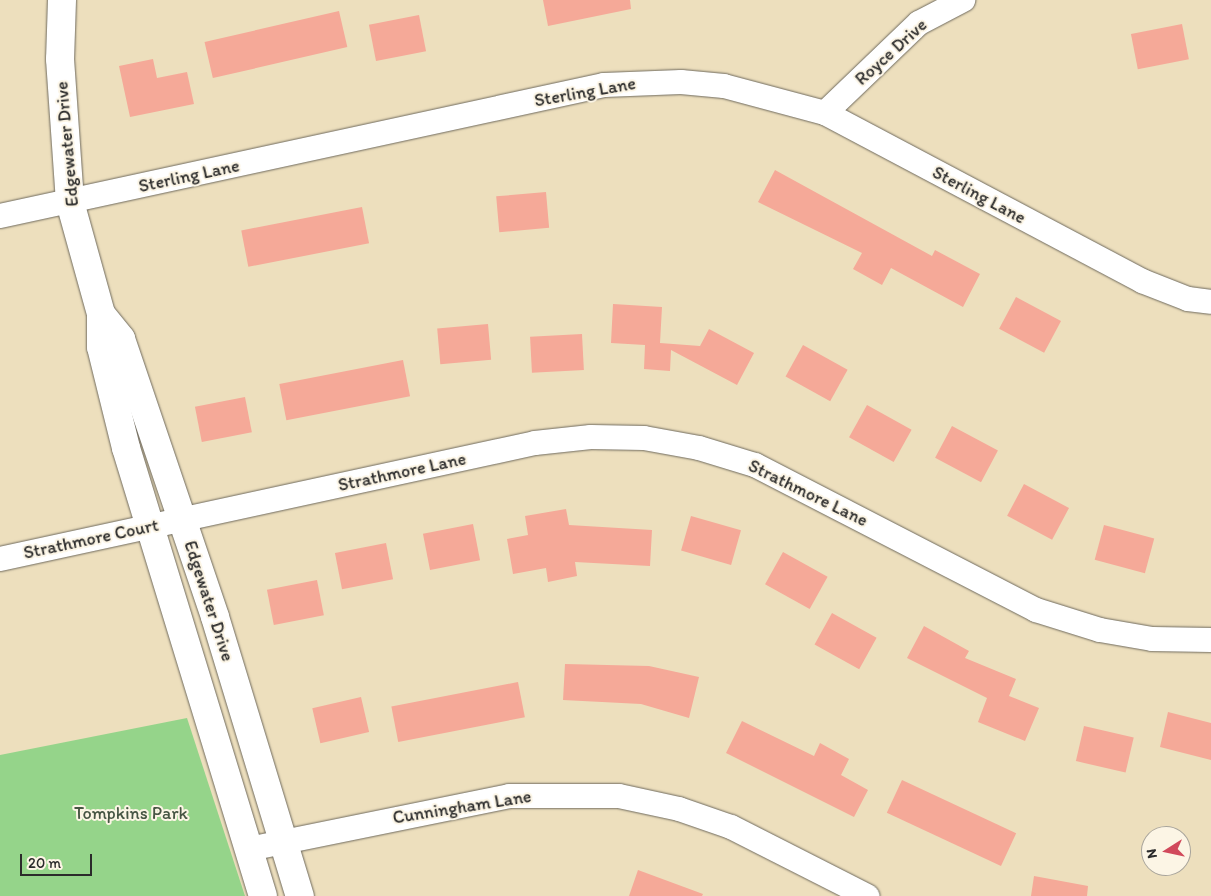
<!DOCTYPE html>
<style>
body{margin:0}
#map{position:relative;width:1211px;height:896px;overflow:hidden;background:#eddfbd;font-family:Itim,sans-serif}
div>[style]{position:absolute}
.green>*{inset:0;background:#95d48a}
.building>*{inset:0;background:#f5a998;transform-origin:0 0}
.roads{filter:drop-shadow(0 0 1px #6f6a5e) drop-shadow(0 0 1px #6f6a5e)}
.minor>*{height:24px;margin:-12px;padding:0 12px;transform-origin:12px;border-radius:12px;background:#fff}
.tertiary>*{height:28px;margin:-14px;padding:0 14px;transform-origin:14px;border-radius:14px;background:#fff}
span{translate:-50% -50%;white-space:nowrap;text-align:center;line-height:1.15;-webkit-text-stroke:4px #fcf5e5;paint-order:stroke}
.street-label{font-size:18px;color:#2b2b2b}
.park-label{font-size:18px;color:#465543}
.north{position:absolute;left:1141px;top:826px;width:50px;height:50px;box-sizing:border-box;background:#fcf5e5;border:1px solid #a8a49b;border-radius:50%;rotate:260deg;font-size:14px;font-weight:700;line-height:20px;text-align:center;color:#2b2b2b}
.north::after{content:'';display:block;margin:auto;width:18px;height:22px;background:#d1495b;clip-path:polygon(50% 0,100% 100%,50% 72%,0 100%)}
.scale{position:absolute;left:20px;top:854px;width:72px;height:22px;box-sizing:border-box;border:2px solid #2b2b2b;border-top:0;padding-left:6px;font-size:15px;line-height:18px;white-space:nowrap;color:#2b2b2b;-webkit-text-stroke:4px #fcf5e5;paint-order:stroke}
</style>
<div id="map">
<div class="green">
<i style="clip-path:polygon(187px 718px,245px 896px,0 896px,0 755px)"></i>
</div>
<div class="building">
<i style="clip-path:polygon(543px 0,630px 0,631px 9px,548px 26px)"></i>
<i style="left:339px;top:11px;width:37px;height:138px;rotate:77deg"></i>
<i style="left:419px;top:15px;width:37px;height:51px;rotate:79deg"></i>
<i style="left:1182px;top:24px;width:36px;height:52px;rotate:79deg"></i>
<i style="clip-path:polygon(153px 59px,157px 78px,187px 72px,194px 104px,130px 117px,119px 66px)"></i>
<i style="clip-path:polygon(775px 170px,932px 256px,935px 250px,980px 274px,963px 307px,891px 268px,882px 285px,853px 269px,862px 253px,758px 202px)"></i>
<i style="left:546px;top:192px;width:36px;height:50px;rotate:85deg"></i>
<i style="left:362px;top:207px;width:37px;height:123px;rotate:79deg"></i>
<i style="left:1016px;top:297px;width:51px;height:36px;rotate:28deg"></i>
<i style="clip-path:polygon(613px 304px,662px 307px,660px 343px,700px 346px,709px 329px,754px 353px,737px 385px,671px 350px,670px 371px,644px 369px,645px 345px,611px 343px)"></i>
<i style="left:488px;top:324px;width:36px;height:51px;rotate:85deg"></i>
<i style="left:582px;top:334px;width:36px;height:52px;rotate:87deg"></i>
<i style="left:803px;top:345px;width:51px;height:36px;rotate:29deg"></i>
<i style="left:403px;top:360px;width:37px;height:126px;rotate:79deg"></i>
<i style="left:245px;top:397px;width:36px;height:51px;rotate:79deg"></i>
<i style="left:867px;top:405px;width:51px;height:37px;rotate:29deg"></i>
<i style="left:952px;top:426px;width:52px;height:36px;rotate:28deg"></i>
<i style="left:1024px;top:484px;width:51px;height:36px;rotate:28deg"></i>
<i style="clip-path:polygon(566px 509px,569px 525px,652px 530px,650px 566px,575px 562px,577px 576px,548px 582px,546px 568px,513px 574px,507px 539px,528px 535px,525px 516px)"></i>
<i style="left:691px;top:516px;width:52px;height:36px;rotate:16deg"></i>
<i style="left:473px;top:524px;width:37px;height:51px;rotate:79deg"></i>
<i style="left:1104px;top:525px;width:52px;height:36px;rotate:15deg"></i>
<i style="left:386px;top:543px;width:37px;height:52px;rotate:79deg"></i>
<i style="left:783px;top:552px;width:51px;height:37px;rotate:29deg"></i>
<i style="left:317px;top:580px;width:36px;height:51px;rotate:79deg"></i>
<i style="left:832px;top:613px;width:51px;height:36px;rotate:29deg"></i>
<i style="clip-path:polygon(924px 626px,969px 651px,965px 658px,1016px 679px,1009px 696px,1039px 708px,1025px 741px,978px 722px,987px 698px,907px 658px)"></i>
<i style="clip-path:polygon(565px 664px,649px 666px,699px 677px,689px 718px,641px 704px,563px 700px)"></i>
<i style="left:518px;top:682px;width:36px;height:129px;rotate:79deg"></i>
<i style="left:361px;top:697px;width:36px;height:50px;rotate:77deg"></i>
<i style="clip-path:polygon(1168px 712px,1211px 723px,1211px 760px,1160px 747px)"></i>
<i style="clip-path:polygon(742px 721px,814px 756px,820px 743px,849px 759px,841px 775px,868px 790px,854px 817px,726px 753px)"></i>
<i style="left:1084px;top:726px;width:51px;height:36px;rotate:13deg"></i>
<i style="left:902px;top:780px;width:126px;height:36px;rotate:25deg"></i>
<i style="clip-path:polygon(638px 870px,703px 894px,702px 896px,629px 896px)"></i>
<i style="clip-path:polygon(1034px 876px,1088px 886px,1087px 896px,1031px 896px)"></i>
</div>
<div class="roads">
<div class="minor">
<i style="left:825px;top:113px;width:130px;rotate:-43.8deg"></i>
<i style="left:919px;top:23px;width:50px;rotate:-27.6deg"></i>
<i style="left:0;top:216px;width:618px;rotate:-12.24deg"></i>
<i style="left:604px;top:85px;width:77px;rotate:-2.2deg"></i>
<i style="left:681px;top:82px;width:43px;rotate:5.3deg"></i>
<i style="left:724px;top:86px;width:105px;rotate:15deg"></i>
<i style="left:825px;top:113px;width:359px;rotate:27.9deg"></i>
<i style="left:1142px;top:281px;width:49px;rotate:21.4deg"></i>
<i style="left:1188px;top:299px;width:23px;rotate:7deg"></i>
<i style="left:0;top:559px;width:547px;rotate:-12.23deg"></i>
<i style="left:535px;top:443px;width:56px;rotate:-6.1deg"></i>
<i style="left:591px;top:437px;width:53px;rotate:1.1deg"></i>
<i style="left:644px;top:438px;width:56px;rotate:10.3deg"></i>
<i style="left:699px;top:448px;width:59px;rotate:16.9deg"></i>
<i style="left:755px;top:465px;width:316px;rotate:27.3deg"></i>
<i style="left:1036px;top:610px;width:67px;rotate:17.4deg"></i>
<i style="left:1100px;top:630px;width:53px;rotate:9.8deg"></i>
<i style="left:1152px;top:639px;width:59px;rotate:1deg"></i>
<i style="left:249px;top:849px;width:265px;rotate:-11.5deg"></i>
<i style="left:509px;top:796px;width:110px"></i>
<i style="left:619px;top:796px;width:61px;rotate:12.2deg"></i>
<i style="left:679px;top:809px;width:55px;rotate:19.1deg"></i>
<i style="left:731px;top:827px;width:153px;rotate:26.9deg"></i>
</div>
<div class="tertiary">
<i style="left:62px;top:0;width:59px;rotate:91.9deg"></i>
<i style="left:60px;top:59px;width:143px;rotate:86deg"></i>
<i style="left:70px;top:202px;width:116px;rotate:74.5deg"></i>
<i style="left:101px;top:314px;width:33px;rotate:90deg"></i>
<i style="left:101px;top:347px;width:104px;rotate:76.1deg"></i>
<i style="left:126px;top:448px;width:468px;rotate:73deg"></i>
<i style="left:101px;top:314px;width:32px;rotate:51deg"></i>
<i style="left:121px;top:339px;width:293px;rotate:71.3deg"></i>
<i style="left:215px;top:617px;width:292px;rotate:73.1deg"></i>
</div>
</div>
<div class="street-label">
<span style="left:891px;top:52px;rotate:-42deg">Royce Drive</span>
<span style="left:585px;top:92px;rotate:-10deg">Sterling Lane</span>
<span style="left:67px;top:144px;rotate:-95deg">Edgewater Drive</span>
<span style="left:189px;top:176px;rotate:-12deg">Sterling Lane</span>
<span style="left:979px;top:195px;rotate:28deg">Sterling Lane</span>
<span style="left:402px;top:472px;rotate:-12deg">Strathmore Lane</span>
<span style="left:808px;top:493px;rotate:26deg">Strathmore Lane</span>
<span style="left:91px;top:539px;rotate:-12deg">Strathmore Court</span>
<span style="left:209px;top:601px;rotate:72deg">Edgewater Drive</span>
<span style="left:462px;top:807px;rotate:-9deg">Cunningham Lane</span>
</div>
<div class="park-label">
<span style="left:131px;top:813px">Tompkins Park</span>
</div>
<div class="north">N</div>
<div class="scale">20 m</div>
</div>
